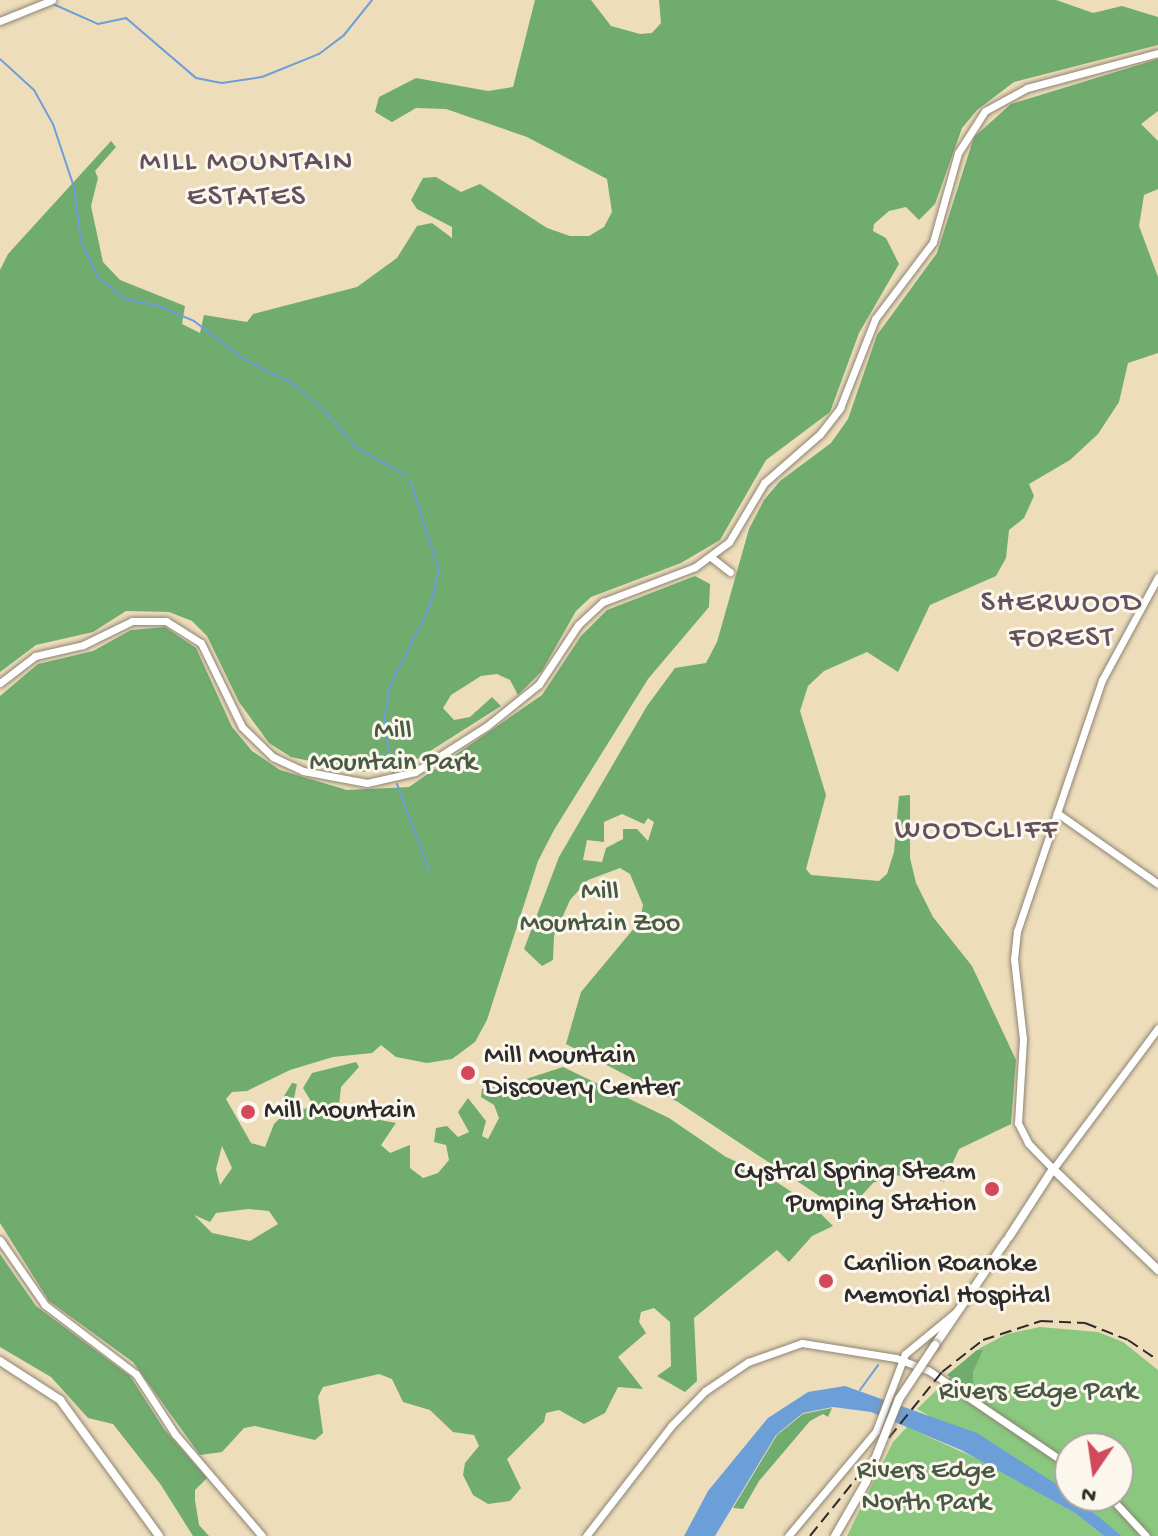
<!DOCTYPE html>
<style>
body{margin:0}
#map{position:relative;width:1158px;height:1536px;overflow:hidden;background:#edb;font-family:"Gochi Hand",sans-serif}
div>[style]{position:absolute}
.green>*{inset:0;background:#8ac87f}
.forest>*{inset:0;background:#6fac6e}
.water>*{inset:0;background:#6c9fd7}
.stream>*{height:2px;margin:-1px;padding:0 1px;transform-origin:1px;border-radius:1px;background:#6c9fd7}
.roads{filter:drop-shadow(0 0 2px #8c8473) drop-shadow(0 0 2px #8c8473)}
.tertiary>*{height:7px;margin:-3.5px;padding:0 3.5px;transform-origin:3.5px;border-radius:3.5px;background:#fff}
.secondary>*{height:8px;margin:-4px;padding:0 4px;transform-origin:4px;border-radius:4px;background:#fff}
.rail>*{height:2px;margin-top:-1px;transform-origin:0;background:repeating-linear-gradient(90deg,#2b2b2b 0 12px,transparent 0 18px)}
.bridges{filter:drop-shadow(0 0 2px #8c8473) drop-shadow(0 0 2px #8c8473)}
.secondary-bridge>*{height:8px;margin:-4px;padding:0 4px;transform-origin:4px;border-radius:4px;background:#fff}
.dots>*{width:22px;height:22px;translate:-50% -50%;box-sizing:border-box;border:4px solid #fbf7ec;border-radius:50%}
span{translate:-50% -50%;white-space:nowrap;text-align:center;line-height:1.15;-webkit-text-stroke:6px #fbf7ec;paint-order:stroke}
.park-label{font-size:28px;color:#485a44}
.poi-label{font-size:28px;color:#2b2b2b}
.left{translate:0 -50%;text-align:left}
.right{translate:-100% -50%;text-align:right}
.neighbourhood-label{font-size:30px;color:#63525e;letter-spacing:2px}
.north{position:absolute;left:1054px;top:1432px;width:80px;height:80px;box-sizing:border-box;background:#fbf7ec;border:2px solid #a8a59f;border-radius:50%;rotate:193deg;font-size:22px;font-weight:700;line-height:32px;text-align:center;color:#2b2b2b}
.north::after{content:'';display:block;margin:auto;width:28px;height:36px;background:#d1495b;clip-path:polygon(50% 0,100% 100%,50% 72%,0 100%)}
</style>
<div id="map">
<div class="green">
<i style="clip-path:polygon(1040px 1327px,1098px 1332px,1123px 1342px,1158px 1370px,1158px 1536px,1122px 1536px,1073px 1496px,1118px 1496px,1118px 1448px,1070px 1448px,1070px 1494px,917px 1409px,980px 1348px,1007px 1334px)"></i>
<i style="clip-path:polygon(907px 1427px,980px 1460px,1075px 1513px,1104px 1536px,847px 1536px,893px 1442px)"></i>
</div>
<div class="forest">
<i style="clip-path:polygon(535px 0,591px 0,611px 26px,640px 34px,652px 33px,661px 23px,659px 0,1056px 0,1093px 13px,1122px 6px,1158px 17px,1158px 45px,1014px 82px,977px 110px,962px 128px,935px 204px,919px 220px,906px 207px,889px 211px,874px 224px,873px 231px,886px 238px,899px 264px,859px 333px,830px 412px,766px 460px,720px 540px,681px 563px,591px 597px,576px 611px,542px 671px,518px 695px,510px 680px,497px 674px,481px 676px,451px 695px,443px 708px,454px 720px,470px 717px,492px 697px,501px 706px,405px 767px,362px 772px,291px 757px,269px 743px,239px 702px,207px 636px,192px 621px,169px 612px,126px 611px,93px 632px,36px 645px,0 672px,0 270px,8px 254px,111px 141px,116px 147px,95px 171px,98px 178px,91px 206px,103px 262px,120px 280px,185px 306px,182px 324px,200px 333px,204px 315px,247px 322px,253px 314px,357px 287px,397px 258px,417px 226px,432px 223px,452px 238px,452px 227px,417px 209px,411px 200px,423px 178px,436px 177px,461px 192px,480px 184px,547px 228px,570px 236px,589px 236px,604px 227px,612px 212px,607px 179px,527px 137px,446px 109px,416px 108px,392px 122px,375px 112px,379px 97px,416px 78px,488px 91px,513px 87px)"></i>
<i style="clip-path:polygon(evenodd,1158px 59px,1158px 111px,1141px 124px,1158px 141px,1158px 189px,1144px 195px,1139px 226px,1158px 277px,1158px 353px,1128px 363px,1119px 402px,1098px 434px,1070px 460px,1029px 484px,1034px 496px,1024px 518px,1009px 530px,1006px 558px,996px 576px,930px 605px,898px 672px,867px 652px,824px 671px,808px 686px,800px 711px,826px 795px,806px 869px,811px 875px,879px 881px,887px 874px,894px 852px,899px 796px,910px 795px,910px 858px,916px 883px,933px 917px,972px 966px,1016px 1060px,1011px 1124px,959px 1149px,944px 1182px,925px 1174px,890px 1176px,873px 1183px,853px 1205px,839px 1209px,678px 1102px,566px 1044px,581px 992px,640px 921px,643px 905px,630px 874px,620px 868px,588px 880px,570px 900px,554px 936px,553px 960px,542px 966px,524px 949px,559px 857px,647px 706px,675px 668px,706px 663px,717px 642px,749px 529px,764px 500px,780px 481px,831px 443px,848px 419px,877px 335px,937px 253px,974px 137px,1011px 104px,1158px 59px,622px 814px,644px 824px,648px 818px,654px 822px,648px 841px,637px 829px,623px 829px,623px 839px,606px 848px,602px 862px,583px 860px,587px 840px,604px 842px,604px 822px,622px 814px)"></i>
<i style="clip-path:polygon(evenodd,695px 576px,710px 584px,709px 607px,648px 679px,554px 830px,538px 861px,487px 1020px,475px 1042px,452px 1059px,427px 1063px,396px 1057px,381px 1045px,372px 1053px,333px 1057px,290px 1070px,247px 1091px,232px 1092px,226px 1099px,251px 1143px,265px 1147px,274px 1124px,288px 1110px,284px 1096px,292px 1083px,297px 1084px,293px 1103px,305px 1109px,312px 1103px,303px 1088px,312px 1073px,356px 1062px,359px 1067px,341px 1087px,339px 1105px,353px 1115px,396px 1123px,381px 1145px,390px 1153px,410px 1145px,410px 1168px,423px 1178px,438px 1173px,449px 1160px,446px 1145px,434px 1142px,436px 1128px,447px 1126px,458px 1137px,469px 1132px,458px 1112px,468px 1098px,486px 1121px,482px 1136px,488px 1139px,499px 1118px,494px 1105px,481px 1097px,482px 1089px,496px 1084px,503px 1098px,520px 1081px,563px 1067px,669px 1118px,726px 1157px,764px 1174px,812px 1205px,833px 1226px,812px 1236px,789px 1262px,777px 1250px,694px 1318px,697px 1381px,685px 1392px,657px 1376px,671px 1366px,670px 1322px,654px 1308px,641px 1312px,639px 1322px,646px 1333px,618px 1357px,643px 1389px,618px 1387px,605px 1413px,584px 1424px,559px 1410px,546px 1413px,544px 1422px,507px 1459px,521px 1488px,510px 1501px,488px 1504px,473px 1495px,463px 1475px,465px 1463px,479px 1446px,474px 1435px,453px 1432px,430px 1410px,403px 1402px,392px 1379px,379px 1374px,323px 1387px,318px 1397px,323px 1433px,315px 1440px,255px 1426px,244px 1428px,222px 1452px,200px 1455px,133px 1362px,49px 1301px,0 1223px,0 696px,38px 664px,93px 651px,131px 630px,165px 627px,196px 648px,232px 727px,252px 751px,280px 770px,347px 790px,409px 787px,542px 695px,581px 636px,607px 610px,695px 576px,222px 1146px,232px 1168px,220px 1185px,216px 1169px,222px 1146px,695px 576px,248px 1209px,269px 1211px,278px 1224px,250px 1241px,212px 1233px,194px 1215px,210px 1222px,216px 1213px,248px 1209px)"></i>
<i style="clip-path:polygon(0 1254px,36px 1306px,130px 1376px,164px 1429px,207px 1478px,195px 1490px,195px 1500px,199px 1525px,209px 1536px,193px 1536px,161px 1485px,113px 1424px,88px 1418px,51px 1377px,0 1347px)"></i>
<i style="clip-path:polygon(977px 1350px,983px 1350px,973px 1372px,973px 1386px,964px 1387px,947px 1375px)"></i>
<i style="clip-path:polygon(832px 1408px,828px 1417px,823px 1414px,810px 1421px,759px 1481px,743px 1509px,733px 1508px,777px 1435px,803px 1414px)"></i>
</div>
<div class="water">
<i style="clip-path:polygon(845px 1386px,977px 1433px,1070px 1493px,1122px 1536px,1104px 1536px,1075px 1513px,961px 1450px,871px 1412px,833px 1407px,803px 1413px,776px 1435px,715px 1536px,684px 1536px,708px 1491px,768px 1418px,808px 1392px)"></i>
</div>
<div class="stream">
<i style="left:53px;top:4px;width:49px;rotate:24deg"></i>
<i style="left:98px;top:24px;width:29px;rotate:-12deg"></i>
<i style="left:126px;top:18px;width:92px;rotate:40.6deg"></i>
<i style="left:196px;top:78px;width:26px;rotate:11deg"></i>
<i style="left:222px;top:83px;width:40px;rotate:-8.5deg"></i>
<i style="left:262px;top:77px;width:61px;rotate:-22deg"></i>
<i style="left:319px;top:54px;width:31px;rotate:-37deg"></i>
<i style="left:344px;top:35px;width:45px;rotate:-51.3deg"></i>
<i style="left:0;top:59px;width:46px;rotate:42.4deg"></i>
<i style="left:34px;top:90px;width:39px;rotate:61deg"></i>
<i style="left:53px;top:124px;width:66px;rotate:71.6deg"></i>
<i style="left:74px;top:187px;width:54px;rotate:82.6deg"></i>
<i style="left:81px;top:241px;width:38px;rotate:65deg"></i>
<i style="left:97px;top:276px;width:35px;rotate:40deg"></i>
<i style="left:124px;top:299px;width:33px;rotate:11deg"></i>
<i style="left:156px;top:305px;width:41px;rotate:22.8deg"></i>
<i style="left:194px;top:321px;width:64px;rotate:37.4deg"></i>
<i style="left:245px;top:360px;width:50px;rotate:26.1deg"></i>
<i style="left:290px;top:382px;width:38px;rotate:39deg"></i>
<i style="left:320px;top:406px;width:56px;rotate:48.6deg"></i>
<i style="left:357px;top:448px;width:56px;rotate:28.9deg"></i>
<i style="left:394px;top:776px;width:55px;rotate:-100.5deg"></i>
<i style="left:384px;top:722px;width:36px;rotate:-81deg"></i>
<i style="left:390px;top:686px;width:89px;rotate:-63.4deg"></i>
<i style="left:430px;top:606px;width:37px;rotate:-76deg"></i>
<i style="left:439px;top:570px;width:95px;rotate:-107.9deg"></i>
<i style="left:397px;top:784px;width:92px;rotate:69.6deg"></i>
<i style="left:860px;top:1390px;width:31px;rotate:-54deg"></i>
</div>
<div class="roads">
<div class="tertiary">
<i style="left:0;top:21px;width:56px;rotate:-22deg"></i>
<i style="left:712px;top:558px;width:23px;rotate:38deg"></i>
<i style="left:1158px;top:577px;width:117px;rotate:118.5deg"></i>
<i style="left:1102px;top:680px;width:265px;rotate:108.7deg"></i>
<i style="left:1017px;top:931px;width:28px;rotate:96deg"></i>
<i style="left:1014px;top:959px;width:81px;rotate:83.6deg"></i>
<i style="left:1023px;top:1039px;width:84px;rotate:93.4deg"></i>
<i style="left:1018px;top:1123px;width:22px;rotate:63deg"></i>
<i style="left:1028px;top:1143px;width:36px;rotate:46deg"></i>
<i style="left:1053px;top:1169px;width:176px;rotate:-53.3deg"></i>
<i style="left:0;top:683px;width:44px;rotate:-37.6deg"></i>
<i style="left:35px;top:656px;width:49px;rotate:-12.9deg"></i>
<i style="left:83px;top:645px;width:55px;rotate:-26.1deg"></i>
<i style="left:132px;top:621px;width:34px"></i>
<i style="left:166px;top:621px;width:41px;rotate:32.2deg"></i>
<i style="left:201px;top:643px;width:93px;rotate:64deg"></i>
<i style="left:242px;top:727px;width:43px;rotate:44.1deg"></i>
<i style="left:273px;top:757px;width:33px;rotate:25deg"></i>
<i style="left:303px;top:771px;width:65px;rotate:10.6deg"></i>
<i style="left:367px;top:783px;width:49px;rotate:-12.9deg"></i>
<i style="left:415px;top:772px;width:85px;rotate:-32.6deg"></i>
<i style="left:487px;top:726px;width:67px;rotate:-38.9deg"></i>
<i style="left:539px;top:684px;width:71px;rotate:-56.5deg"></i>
<i style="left:578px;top:625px;width:34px;rotate:-43deg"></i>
<i style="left:603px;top:602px;width:98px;rotate:-20.8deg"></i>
<i style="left:695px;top:567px;width:42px;rotate:-36.3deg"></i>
<i style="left:729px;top:542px;width:69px;rotate:-59.3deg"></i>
<i style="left:764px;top:483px;width:74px;rotate:-41.2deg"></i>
<i style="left:820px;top:434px;width:33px;rotate:-52deg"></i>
<i style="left:840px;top:408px;width:96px;rotate:-68.5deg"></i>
<i style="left:875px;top:319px;width:96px;rotate:-53deg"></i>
<i style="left:933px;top:242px;width:92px;rotate:-74.3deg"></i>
<i style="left:958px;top:153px;width:50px;rotate:-57.3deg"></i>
<i style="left:985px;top:111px;width:48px;rotate:-28.7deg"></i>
<i style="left:1027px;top:88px;width:136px;rotate:-15deg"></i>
<i style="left:1057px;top:813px;width:123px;rotate:35.1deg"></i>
<i style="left:0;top:1240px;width:79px;rotate:55.3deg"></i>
<i style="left:45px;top:1305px;width:114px;rotate:37.2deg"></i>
<i style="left:136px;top:1374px;width:72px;rotate:57deg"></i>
<i style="left:175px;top:1434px;width:134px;rotate:49.5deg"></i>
<i style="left:1109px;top:1496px;width:54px;rotate:47.2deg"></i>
<i style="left:586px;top:1536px;width:139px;rotate:-52.3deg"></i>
<i style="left:671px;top:1426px;width:49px;rotate:-45.8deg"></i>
<i style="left:705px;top:1391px;width:52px;rotate:-34deg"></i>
<i style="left:748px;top:1362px;width:57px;rotate:-19.4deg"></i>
<i style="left:802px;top:1343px;width:95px;rotate:9.1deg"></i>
<i style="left:896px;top:1358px;width:34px;rotate:21deg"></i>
<i style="left:928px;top:1370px;width:171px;rotate:34.1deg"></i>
<i style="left:788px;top:1536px;width:137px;rotate:-50deg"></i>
<i style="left:876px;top:1431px;width:82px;rotate:-69.4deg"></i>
<i style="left:905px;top:1354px;width:66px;rotate:-39.5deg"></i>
</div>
<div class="secondary">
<i style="left:1009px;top:1237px;width:81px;rotate:-57.1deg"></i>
<i style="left:1053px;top:1169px;width:146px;rotate:43.9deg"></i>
<i style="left:935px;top:1345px;width:126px;rotate:-55.7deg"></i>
<i style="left:0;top:1361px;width:72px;rotate:33deg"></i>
<i style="left:60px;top:1400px;width:168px;rotate:53.9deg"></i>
</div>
</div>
<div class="rail">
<i style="left:810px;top:1536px;width:211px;rotate:-51.2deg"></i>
<i style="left:942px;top:1372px;width:52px;rotate:-38deg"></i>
<i style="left:983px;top:1340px;width:61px;rotate:-18.1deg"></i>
<i style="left:1041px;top:1321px;width:44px;rotate:2.6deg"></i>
<i style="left:1085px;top:1323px;width:46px;rotate:21.6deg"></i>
<i style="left:1128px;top:1340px;width:36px;rotate:34deg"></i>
</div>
<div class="bridges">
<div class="secondary-bridge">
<i style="left:835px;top:1536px;width:62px;rotate:-60.1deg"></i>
<i style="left:866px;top:1482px;width:89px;rotate:-68.3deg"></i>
<i style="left:899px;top:1399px;width:65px;rotate:-56.3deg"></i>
</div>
</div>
<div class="dots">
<i style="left:468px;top:1073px;background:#d1495b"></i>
<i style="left:248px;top:1112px;background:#d1495b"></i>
<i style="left:992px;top:1189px;background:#d1495b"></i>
<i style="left:826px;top:1281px;background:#d1495b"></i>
</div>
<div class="park-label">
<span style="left:393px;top:748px">Mill<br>Mountain Park</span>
<span style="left:600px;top:909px">Mill<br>Mountain Zoo</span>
<span style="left:1038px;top:1393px">Rivers Edge Park</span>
<span style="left:926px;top:1488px">Rivers Edge<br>North Park</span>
</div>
<div class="poi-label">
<span class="left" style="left:484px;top:1073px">Mill Mountain<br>Discovery Center</span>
<span class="left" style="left:264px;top:1112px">Mill Mountain</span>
<span class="right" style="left:976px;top:1189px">Cystral Spring Steam<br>Pumping Station</span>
<span class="left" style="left:844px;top:1281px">Carilion Roanoke<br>Memorial Hospital</span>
</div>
<div class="neighbourhood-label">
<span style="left:247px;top:181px">MILL MOUNTAIN<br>ESTATES</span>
<span style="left:1062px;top:622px">SHERWOOD<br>FOREST</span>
<span style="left:977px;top:832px">WOODCLIFF</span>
</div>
<div class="north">N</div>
</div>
